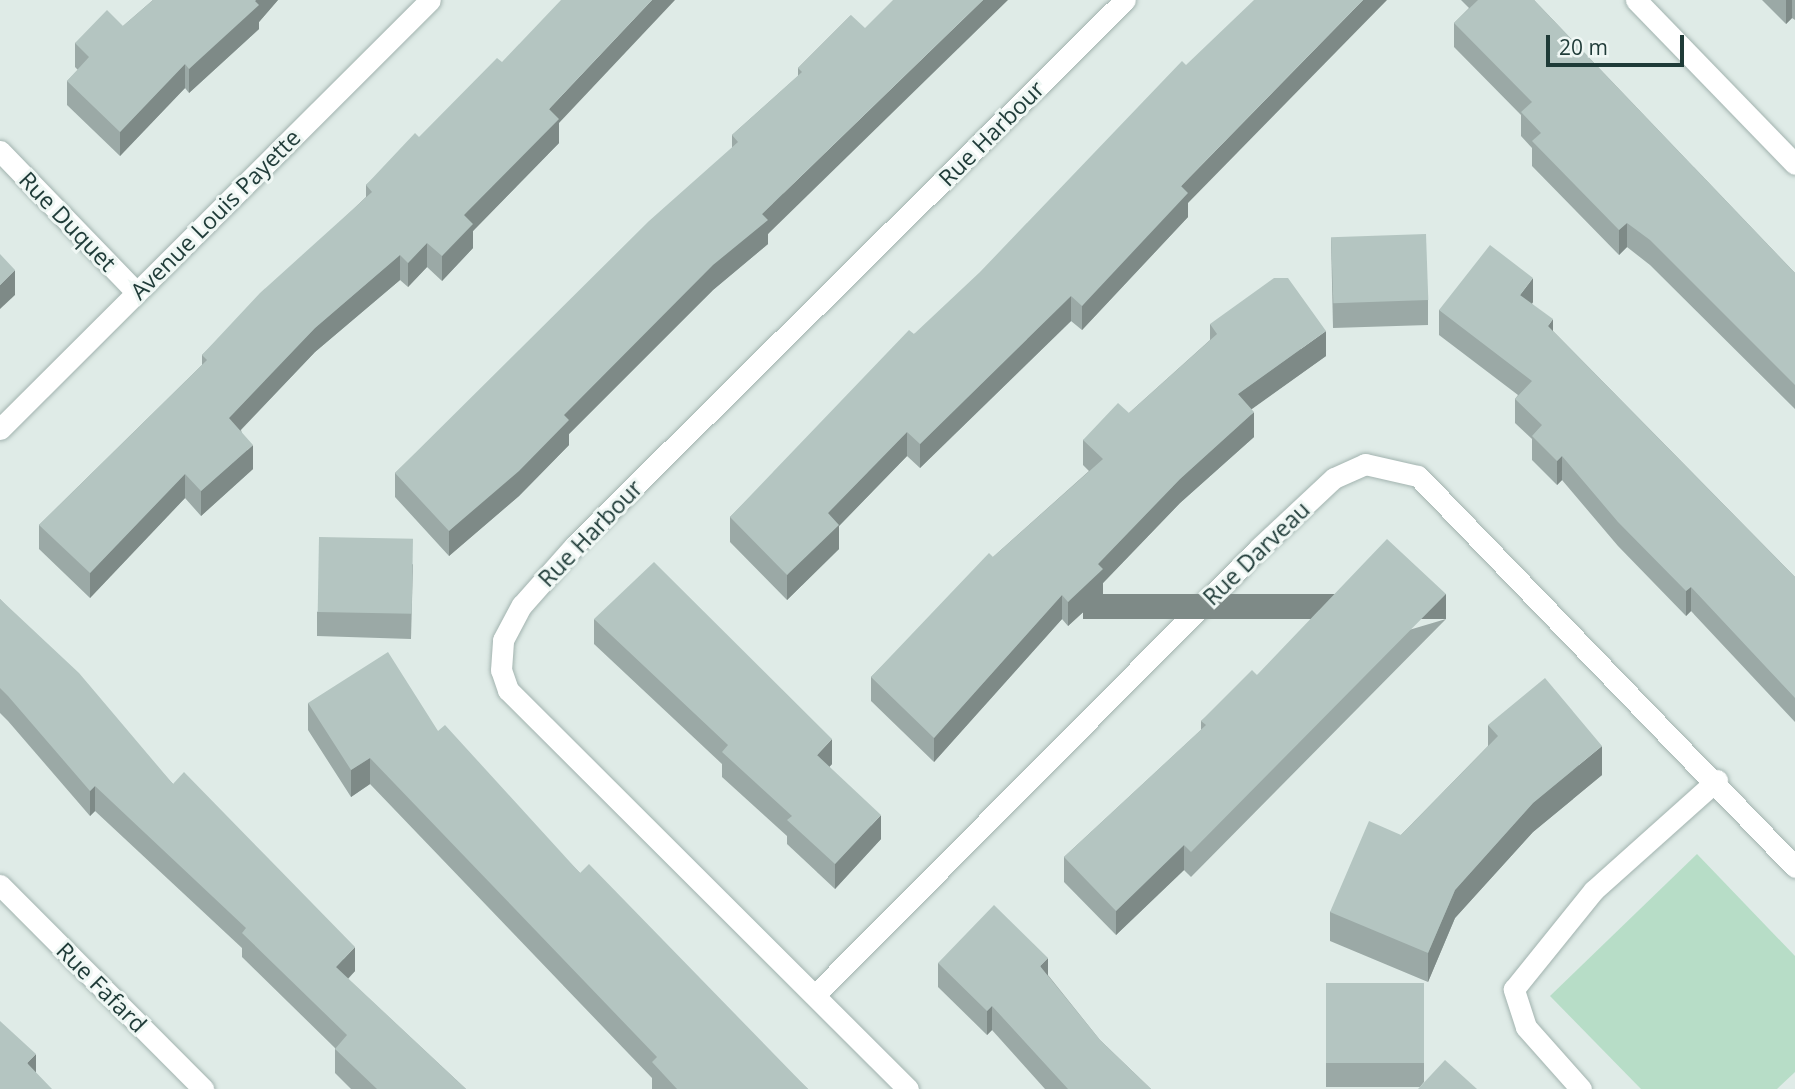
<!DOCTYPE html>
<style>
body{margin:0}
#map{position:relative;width:1795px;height:1089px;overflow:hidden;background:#dfebe7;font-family:"Open Sans",sans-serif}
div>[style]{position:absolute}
.green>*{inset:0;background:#b7ddc7}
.roads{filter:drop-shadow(0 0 2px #a2b3af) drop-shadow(0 0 2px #a2b3af)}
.minor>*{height:21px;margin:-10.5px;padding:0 10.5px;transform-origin:10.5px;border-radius:10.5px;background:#fff}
.wall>*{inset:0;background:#9ba9a6}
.shaded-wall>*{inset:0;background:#7e8a87;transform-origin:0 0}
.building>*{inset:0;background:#b4c5c1;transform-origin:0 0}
span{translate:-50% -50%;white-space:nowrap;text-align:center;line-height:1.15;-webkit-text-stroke:6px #eff7f4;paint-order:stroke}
.street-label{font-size:23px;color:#1f3b38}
.scale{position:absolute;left:1546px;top:35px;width:138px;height:32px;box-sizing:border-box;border:4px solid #1f3b38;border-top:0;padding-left:9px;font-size:21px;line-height:24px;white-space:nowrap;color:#1f3b38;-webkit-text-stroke:5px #eff7f4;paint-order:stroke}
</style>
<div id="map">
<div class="green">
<i style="clip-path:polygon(1697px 854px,1795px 956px,1795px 1072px,1777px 1089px,1641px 1089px,1550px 996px)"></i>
</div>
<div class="roads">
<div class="minor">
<i style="left:1636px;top:0;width:228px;rotate:45.9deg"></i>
<i style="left:0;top:151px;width:196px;rotate:46deg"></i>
<i style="left:0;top:429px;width:607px;rotate:-44.93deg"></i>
<i style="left:0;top:885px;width:288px;rotate:45.1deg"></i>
<i style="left:815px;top:995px;width:629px;rotate:-45.19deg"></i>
<i style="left:1258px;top:549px;width:104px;rotate:-43.1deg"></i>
<i style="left:1334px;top:478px;width:34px;rotate:-24deg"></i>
<i style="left:1365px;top:464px;width:54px;rotate:12.8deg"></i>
<i style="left:1418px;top:476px;width:543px;rotate:46.04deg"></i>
<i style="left:908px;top:1089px;width:565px;rotate:-135.07deg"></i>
<i style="left:508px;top:690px;width:21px;rotate:-109deg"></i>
<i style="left:501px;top:670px;width:30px;rotate:-86deg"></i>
<i style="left:503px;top:640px;width:40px;rotate:-62deg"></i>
<i style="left:522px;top:605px;width:80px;rotate:-48.5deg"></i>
<i style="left:575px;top:545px;width:774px;rotate:-44.74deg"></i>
<i style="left:1581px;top:1089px;width:83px;rotate:-131.6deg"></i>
<i style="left:1526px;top:1027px;width:40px;rotate:-108deg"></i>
<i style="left:1514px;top:989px;width:127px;rotate:-51.1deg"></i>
<i style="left:1594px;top:890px;width:165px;rotate:-41.8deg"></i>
</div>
</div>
<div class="wall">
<i style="clip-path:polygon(153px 0,278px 0,259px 22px,259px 29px,189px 93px,185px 88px,120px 156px,67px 105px,67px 81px,78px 70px,75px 67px,75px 43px,123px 26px)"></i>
<i style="clip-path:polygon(1461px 0,1534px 0,1795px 273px,1795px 409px,1650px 265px,1627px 247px,1619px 255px,1532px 166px,1532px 148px,1521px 136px,1521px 115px,1454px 47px,1454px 23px,1469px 8px)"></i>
<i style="clip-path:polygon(1762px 0,1795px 0,1795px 20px,1792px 18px,1786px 24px)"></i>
<i style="clip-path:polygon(851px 15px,768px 234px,768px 244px,713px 290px,569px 434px,569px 445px,519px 496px,449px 556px,395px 497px,395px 473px,732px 148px,732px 135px,798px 76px,798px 68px)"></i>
<i style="clip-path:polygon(559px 123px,559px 143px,473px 231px,473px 248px,442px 281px,427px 267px,408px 287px,400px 280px,315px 352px,241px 430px,253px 469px,201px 516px,185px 498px,90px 598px,39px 549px,39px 525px,202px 365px,202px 355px,366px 197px,366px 185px,419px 137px)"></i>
<i style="clip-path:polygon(1188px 203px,1188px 217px,1082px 330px,1071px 321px,920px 468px,907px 456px,839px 526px,839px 549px,787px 600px,730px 542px,730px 517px,914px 334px)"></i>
<i style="clip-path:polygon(1331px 238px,1428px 300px,1428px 325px,1333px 328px)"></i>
<i style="clip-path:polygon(1533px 302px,1532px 304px,1553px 331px,1795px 577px,1795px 722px,1691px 611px,1686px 616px,1618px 546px,1562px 480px,1557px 485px,1532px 460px,1532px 439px,1515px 423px,1515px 399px,1518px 395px,1439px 335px,1439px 310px)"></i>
<i style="clip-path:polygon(1210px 324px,1326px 356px,1251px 409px,1254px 437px,1180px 503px,1103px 583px,1103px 594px,1068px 626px,1062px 619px,934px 762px,871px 701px,871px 677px,993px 557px,1089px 471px,1083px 465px,1083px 440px,1129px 413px,1210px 340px)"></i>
<i style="clip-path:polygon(413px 564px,411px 639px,317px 636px,317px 612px)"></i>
<i style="clip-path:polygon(0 599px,173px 784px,355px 971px,348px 979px,466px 1089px,351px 1089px,335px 1073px,335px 1048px,242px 957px,242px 948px,95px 811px,90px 816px,8px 721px,0 713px)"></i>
<i style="clip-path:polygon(594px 619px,832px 764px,829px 767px,881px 839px,835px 889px,787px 844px,787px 836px,722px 777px,722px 764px,594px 644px)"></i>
<i style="clip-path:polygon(1446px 619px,1191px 877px,1184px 870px,1116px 935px,1064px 882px,1064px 857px,1201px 730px,1201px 721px,1257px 675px)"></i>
<i style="clip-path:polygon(308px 703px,438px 731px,580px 873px,808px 1089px,652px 1089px,652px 1078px,370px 784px,351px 797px,308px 730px)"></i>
<i style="clip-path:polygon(1488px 725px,1602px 775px,1533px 832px,1455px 918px,1428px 982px,1330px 941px,1330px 912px,1401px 835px,1488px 746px)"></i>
<i style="clip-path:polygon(938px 963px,1048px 975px,1100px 1040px,1151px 1089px,1045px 1089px,992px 1030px,987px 1035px,938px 987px)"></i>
<i style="clip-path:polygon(1326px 983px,1424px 983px,1424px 1082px,1420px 1087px,1326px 1087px)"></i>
</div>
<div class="shaded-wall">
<i style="clip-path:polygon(256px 0,278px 0,259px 22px,259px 29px,189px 93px,189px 69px)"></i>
<i style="clip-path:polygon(652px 0,675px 0,559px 123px,559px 143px,473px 231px,473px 248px,442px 281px,442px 256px,464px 215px,549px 109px)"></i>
<i style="clip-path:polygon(983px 0,1008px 0,768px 234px,768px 244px,713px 290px,569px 434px,569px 445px,519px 496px,449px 556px,449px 531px,762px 214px)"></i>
<i style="clip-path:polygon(1363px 0,1387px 0,1188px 203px,1188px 217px,1082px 330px,1082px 306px,1181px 186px)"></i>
<i style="clip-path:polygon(1786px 0,1792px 0,1792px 18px,1786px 24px)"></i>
<i style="clip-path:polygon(185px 64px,185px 88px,120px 156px,120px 132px)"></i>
<i style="clip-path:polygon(1627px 223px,1627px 247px,1619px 255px,1619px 230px)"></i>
<i style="clip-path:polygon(427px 243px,427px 267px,408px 287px,408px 263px)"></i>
<i style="clip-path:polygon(400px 255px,400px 280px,315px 352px,229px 442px,229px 418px,315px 328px)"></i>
<i style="clip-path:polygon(15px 270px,15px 295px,0 309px,0 285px)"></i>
<i style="clip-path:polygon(1533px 278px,1533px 302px,1520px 319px,1520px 295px)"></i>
<i style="clip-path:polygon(1071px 296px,1071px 321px,920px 468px,920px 444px)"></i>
<i style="clip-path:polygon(1553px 319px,1553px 344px,1548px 326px)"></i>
<i style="clip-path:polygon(1326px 331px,1326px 356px,1238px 419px,1238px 394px)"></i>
<i style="clip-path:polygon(1254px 412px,1254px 437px,1180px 503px,1103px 583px,1103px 594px,1068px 626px,1068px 602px,1098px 564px,1180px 479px)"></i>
<i style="clip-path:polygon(907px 432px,907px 456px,839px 526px,839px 549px,787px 600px,787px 575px,828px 513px)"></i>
<i style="clip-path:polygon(253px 445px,253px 469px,201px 516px,201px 491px)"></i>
<i style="clip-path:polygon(1562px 456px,1562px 480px,1557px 485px,1557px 461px)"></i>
<i style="clip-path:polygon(185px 474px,185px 498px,90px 598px,90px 573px)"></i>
<i style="clip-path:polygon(1691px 587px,1691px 611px,1686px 616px,1686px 591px)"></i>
<i style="left:1446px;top:594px;width:25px;height:363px;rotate:90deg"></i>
<i style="clip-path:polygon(1062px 595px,1062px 619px,934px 762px,934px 738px)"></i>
<i style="clip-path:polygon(832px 739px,832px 764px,817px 780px,817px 755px)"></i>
<i style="clip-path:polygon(1602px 746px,1602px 775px,1533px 832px,1455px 918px,1428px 982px,1428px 953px,1455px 890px,1533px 803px)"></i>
<i style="clip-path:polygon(370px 758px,370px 784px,351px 797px,351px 770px)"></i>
<i style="clip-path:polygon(95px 786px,95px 811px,90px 816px,90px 791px)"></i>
<i style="clip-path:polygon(881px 815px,881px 839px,835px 889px,835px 864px)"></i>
<i style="clip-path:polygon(1184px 845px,1184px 870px,1116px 935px,1116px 911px)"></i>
<i style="clip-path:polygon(355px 947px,355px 971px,336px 991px,336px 967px)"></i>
<i style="clip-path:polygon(1048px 958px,1048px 983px,1040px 966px)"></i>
<i style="clip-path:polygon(992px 1006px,992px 1030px,987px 1035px,987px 1011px)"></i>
<i style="clip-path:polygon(36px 1054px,36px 1078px,27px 1063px)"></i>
</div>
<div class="building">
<i style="clip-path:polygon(153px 0,256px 0,255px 1px,259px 5px,189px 69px,185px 64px,120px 132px,67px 81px,89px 57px,75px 43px,107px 10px,123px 26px)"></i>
<i style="clip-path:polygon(561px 0,652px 0,549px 109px,559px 119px,464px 215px,473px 224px,442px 256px,427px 243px,408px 263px,400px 255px,315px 328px,229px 418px,253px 445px,201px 491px,185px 474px,90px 573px,39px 525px,207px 360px,202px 355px,260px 293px,372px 192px,366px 185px,415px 133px,419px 137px,497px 58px,502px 62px)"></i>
<i style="clip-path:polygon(893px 0,983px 0,762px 214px,768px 220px,713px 265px,564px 415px,569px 420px,519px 471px,449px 531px,395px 473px,649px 221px,738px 142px,732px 135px,802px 72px,798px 68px,851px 15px,865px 28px)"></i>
<i style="clip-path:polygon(1254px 0,1363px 0,1181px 186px,1188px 193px,1082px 306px,1071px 296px,920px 444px,907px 432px,828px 513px,839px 525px,787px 575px,730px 517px,909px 330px,914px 334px,980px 272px,1182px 61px,1186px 65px)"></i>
<i style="clip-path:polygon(1478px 0,1534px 0,1795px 273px,1795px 385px,1650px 240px,1627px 223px,1619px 230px,1532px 141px,1541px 133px,1521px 112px,1532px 102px,1454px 23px)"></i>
<i style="left:1426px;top:234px;width:66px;height:95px;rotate:88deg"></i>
<i style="clip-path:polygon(1490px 245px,1533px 278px,1520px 295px,1553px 319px,1548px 326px,1795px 577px,1795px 698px,1691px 587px,1686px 591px,1618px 522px,1562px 456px,1557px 461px,1532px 436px,1542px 425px,1515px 399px,1532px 381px,1439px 310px)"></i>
<i style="clip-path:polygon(0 254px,15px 270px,0 285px)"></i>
<i style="clip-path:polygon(1274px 278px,1288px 278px,1326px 331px,1238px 394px,1254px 412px,1180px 479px,1098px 564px,1103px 569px,1068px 602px,1062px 595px,934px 738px,871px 677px,989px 553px,993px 557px,1103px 459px,1083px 440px,1118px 403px,1129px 413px,1217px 334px,1210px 324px)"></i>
<i style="left:319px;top:537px;width:94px;height:75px;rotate:1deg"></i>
<i style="clip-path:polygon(1387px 539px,1446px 594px,1191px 852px,1184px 845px,1116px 911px,1064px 857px,1206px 725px,1201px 721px,1252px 670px,1257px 675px)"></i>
<i style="clip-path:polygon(654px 562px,832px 739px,817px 755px,881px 815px,835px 864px,787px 820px,792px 816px,722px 752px,728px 745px,594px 619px)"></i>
<i style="clip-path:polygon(0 599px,79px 673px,173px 784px,184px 772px,355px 947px,336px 967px,466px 1089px,377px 1089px,335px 1049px,347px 1035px,242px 933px,246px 928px,95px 786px,90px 791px,8px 696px,0 688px)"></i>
<i style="clip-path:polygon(388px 652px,438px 731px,445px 725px,580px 873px,589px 864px,808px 1089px,677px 1089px,652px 1062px,657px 1057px,370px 758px,351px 770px,308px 703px)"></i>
<i style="clip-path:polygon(1545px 678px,1602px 746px,1533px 803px,1455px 890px,1428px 953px,1330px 912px,1369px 821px,1401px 835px,1498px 736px,1488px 725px)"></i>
<i style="clip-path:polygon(994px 905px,1048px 958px,1040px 966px,1100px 1040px,1151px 1089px,1068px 1089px,992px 1006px,987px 1011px,938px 963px)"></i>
<i style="left:1326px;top:983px;width:98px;height:80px"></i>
<i style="clip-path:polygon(0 1021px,36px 1054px,27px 1063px,52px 1089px,0 1089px)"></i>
<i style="clip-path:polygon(1445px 1060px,1477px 1089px,1418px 1089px)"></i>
</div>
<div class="street-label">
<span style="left:991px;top:133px;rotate:-45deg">Rue Harbour</span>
<span style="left:215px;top:214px;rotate:-45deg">Avenue Louis Payette</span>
<span style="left:68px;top:221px;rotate:46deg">Rue Duquet</span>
<span style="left:590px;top:533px;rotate:-46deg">Rue Harbour</span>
<span style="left:1256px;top:553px;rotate:-44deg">Rue Darveau</span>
<span style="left:102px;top:987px;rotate:45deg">Rue Fafard</span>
</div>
<div class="scale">20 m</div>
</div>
